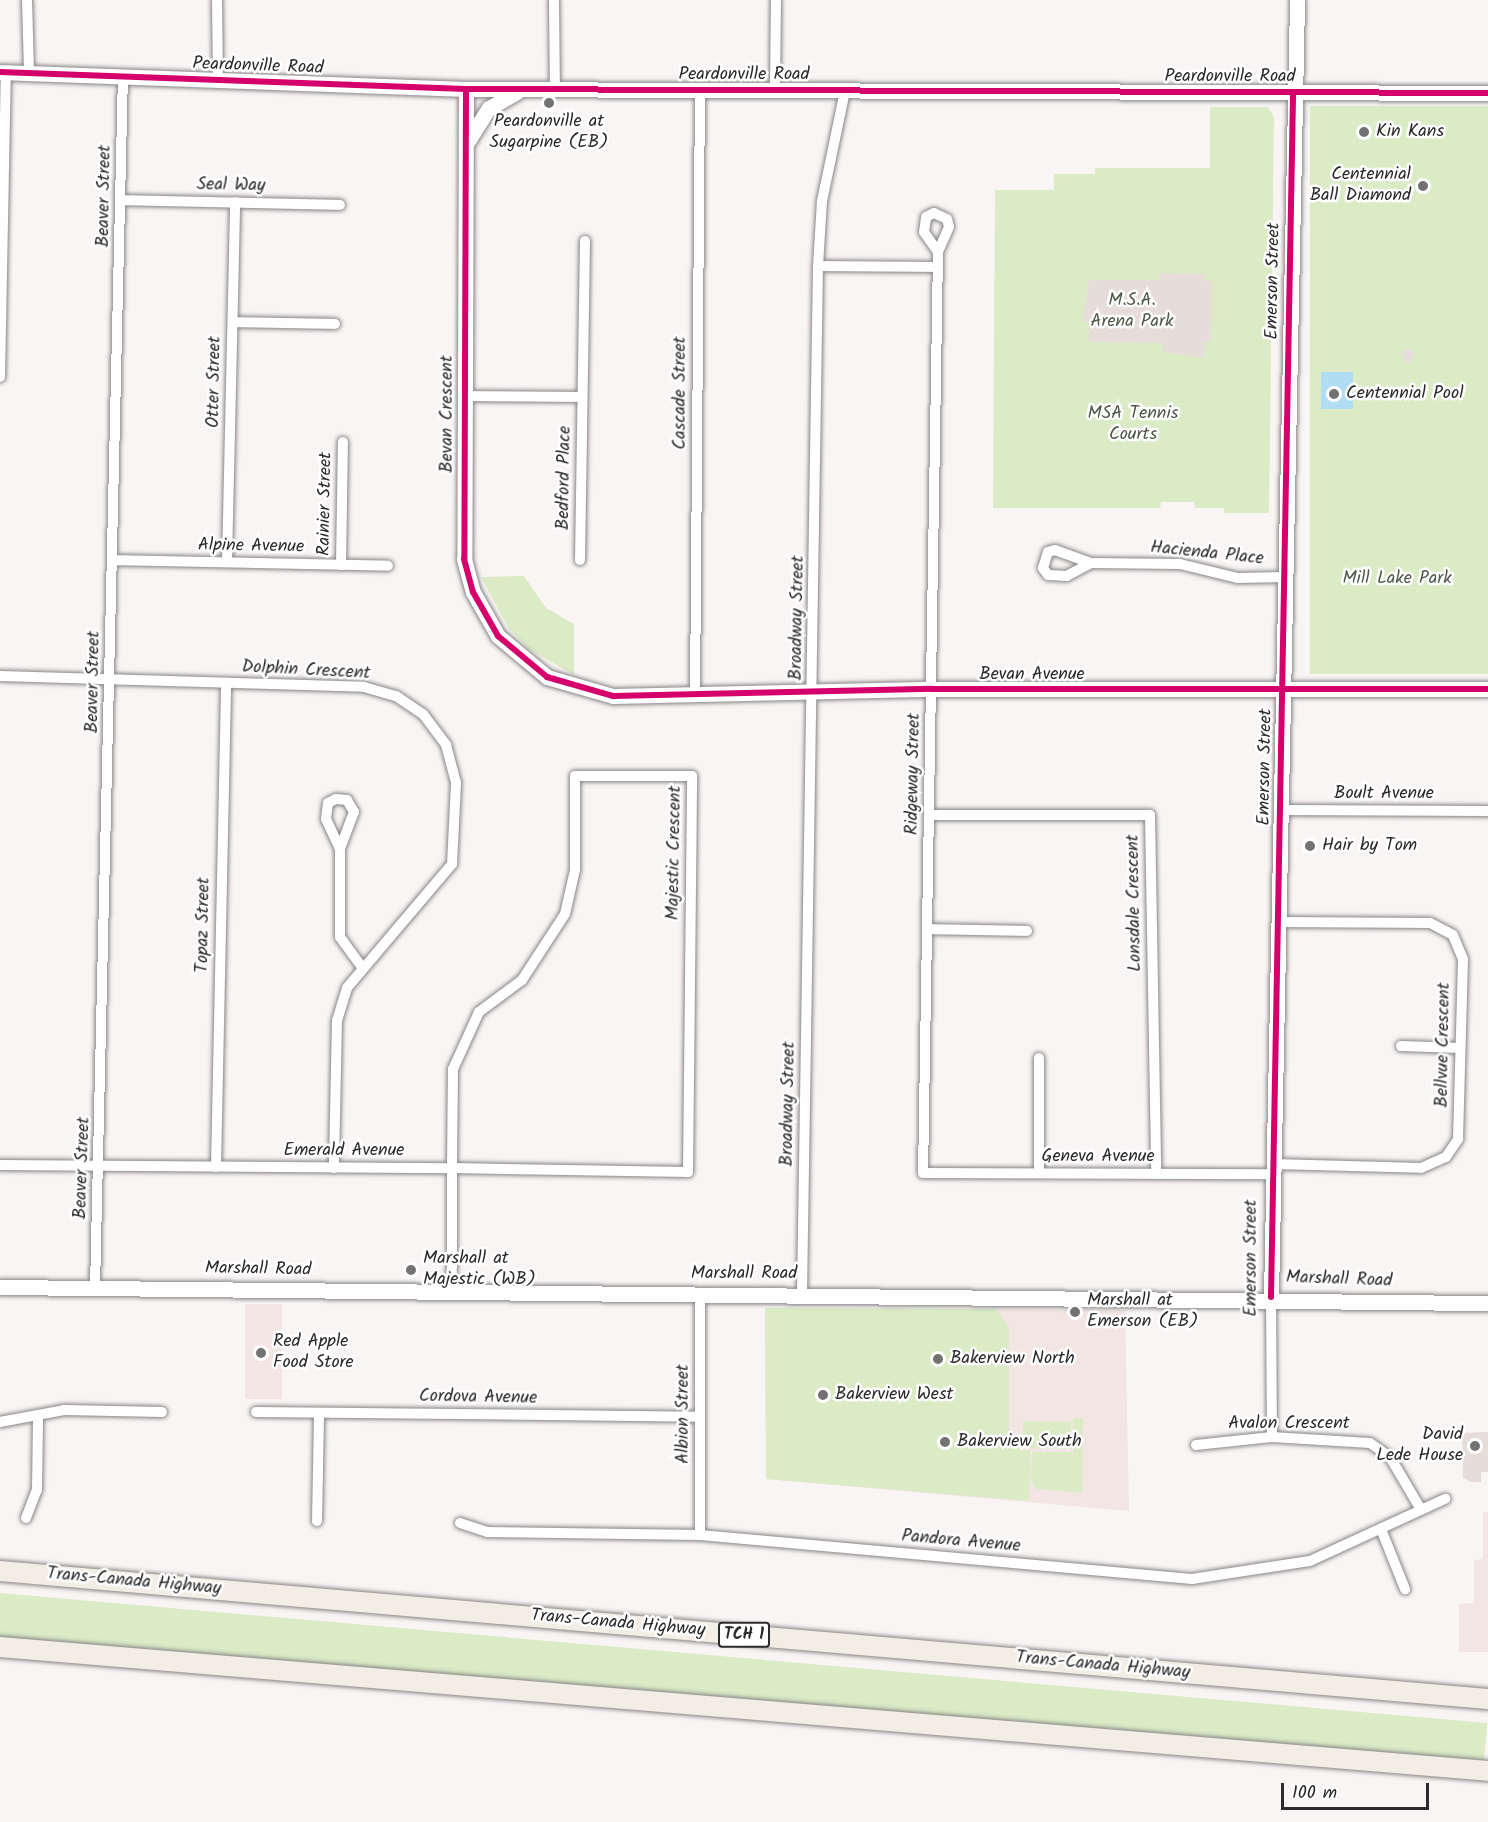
<!DOCTYPE html>
<style>
body{margin:0}
#map{position:relative;width:1488px;height:1822px;overflow:hidden;background:#faf5f5;font-family:Kalam,sans-serif}
div>[style]{position:absolute}
.built>*{inset:0;background:#f3e5e3;transform-origin:0 0}
.green>*{inset:0;background:#daebc5;transform-origin:0 0}
.water>*{inset:0;background:#b0ddf3;transform-origin:0 0}
.building>*{inset:0;background:#e6dcda}
.roads{filter:drop-shadow(0 0 2px #888686) drop-shadow(0 0 2px #888686)}
.street>*{height:10px;margin:-5px;padding:0 5px;transform-origin:5px;border-radius:5px;background:#fefefe}
.secondary>*{height:15px;margin:-7.5px;padding:0 7.5px;transform-origin:7.5px;border-radius:7.5px;background:#fefefe}
.highway>*{height:20px;margin:-10px;padding:0 10px;transform-origin:10px;border-radius:10px;background:#f2ede5}
.cycleway>*{height:6px;margin:-3px;padding:0 3px;transform-origin:3px;border-radius:3px;background:#d6006c}
.dots>*{width:16px;height:16px;translate:-50% -50%;box-sizing:border-box;border:3px solid #fff;border-radius:50%}
span{translate:-50% -50%;white-space:nowrap;text-align:center;line-height:1.15;-webkit-text-stroke:5px #fff;paint-order:stroke}
.shield-label span{padding:2px 4px;background:#fff;border:2px solid;border-radius:4px;-webkit-text-stroke-width:0}
.shield-label{font-size:16px;color:#2b2b2b;font-weight:700}
.street-label{font-size:18px;color:#2b2b2b}
.poi-label{font-size:18px;color:#2b2b2b}
.left{translate:0 -50%;text-align:left}
.right{translate:-100% -50%;text-align:right}
.park-label{font-size:18px;color:#505948}
.scale{position:absolute;left:1281px;top:1783px;width:148px;height:27px;box-sizing:border-box;border:3px solid #2b2b2b;border-top:0;padding-left:8px;font-size:18px;line-height:21px;white-space:nowrap;color:#2b2b2b;-webkit-text-stroke:4px #fff;paint-order:stroke}
</style>
<div id="map">
<div class="built">
<i style="left:245px;top:1304px;width:37px;height:95px"></i>
<i style="clip-path:polygon(765px 1308px,1125px 1310px,1129px 1511px,766px 1479px)"></i>
<i style="clip-path:polygon(1483px 1512px,1488px 1512px,1488px 1652px,1459px 1652px,1459px 1604px,1474px 1603px,1474px 1560px,1483px 1559px)"></i>
</div>
<div class="green">
<i style="left:1488px;top:106px;width:568px;height:178px;rotate:90deg"></i>
<i style="clip-path:polygon(1210px 107px,1268px 107px,1274px 117px,1269px 513px,1224px 513px,1224px 508px,1195px 508px,1194px 502px,1161px 502px,1160px 508px,993px 508px,995px 190px,1054px 190px,1054px 174px,1095px 174px,1095px 168px,1210px 168px)"></i>
<i style="clip-path:polygon(524px 576px,546px 608px,574px 624px,574px 675px,529px 649px,509px 629px,481px 577px)"></i>
<i style="clip-path:polygon(765px 1308px,996px 1309px,1009px 1326px,1009px 1435px,1021px 1450px,1030px 1450px,1029px 1501px,766px 1479px)"></i>
<i style="clip-path:polygon(1073px 1418px,1083px 1418px,1082px 1493px,1036px 1489px,1031px 1480px,1032px 1452px,1073px 1452px)"></i>
<i style="left:1023px;top:1421px;width:48px;height:27px;rotate:1deg"></i>
<i style="left:0;top:1593px;width:1493px;height:45px;rotate:5deg"></i>
</div>
<div class="water">
<i style="left:1321px;top:372px;width:32px;height:37px"></i>
</div>
<div class="building">
<i style="clip-path:polygon(1159px 273px,1205px 274px,1205px 281px,1212px 281px,1211px 342px,1204px 342px,1204px 358px,1162px 352px,1162px 343px,1089px 342px,1089px 322px,1082px 322px,1089px 280px,1159px 280px)"></i>
<i style="clip-path:polygon(1407px 348px,1415px 353px,1408px 365px,1400px 353px)"></i>
<i style="clip-path:polygon(1488px 1432px,1488px 1472px,1481px 1472px,1481px 1482px,1471px 1482px,1463px 1478px,1462px 1433px)"></i>
</div>
<div class="roads">
<div class="street">
<i style="left:27px;top:0;width:73px;rotate:88.4deg"></i>
<i style="left:217px;top:0;width:81px;rotate:89.3deg"></i>
<i style="left:554px;top:0;width:89px;rotate:89.4deg"></i>
<i style="left:775px;top:90px;width:90px;rotate:-89.4deg"></i>
<i style="left:121px;top:200px;width:219px;rotate:1.3deg"></i>
<i style="left:938px;top:252px;width:24px;rotate:-125deg"></i>
<i style="left:924px;top:232px;width:15px;rotate:-82deg"></i>
<i style="left:926px;top:217px;width:9px;rotate:-27deg"></i>
<i style="left:934px;top:213px;width:14px;rotate:25deg"></i>
<i style="left:947px;top:219px;width:8px;rotate:76deg"></i>
<i style="left:949px;top:227px;width:27px;rotate:114deg"></i>
<i style="left:938px;top:252px;width:921px;rotate:90.93deg"></i>
<i style="left:923px;top:1173px;width:349px;rotate:0.2deg"></i>
<i style="left:818px;top:266px;width:119px;rotate:0.5deg"></i>
<i style="left:233px;top:322px;width:102px;rotate:1.1deg"></i>
<i style="left:0;top:377px;width:305px;rotate:-88.9deg"></i>
<i style="left:463px;top:396px;width:119px;rotate:0.5deg"></i>
<i style="left:113px;top:560px;width:275px;rotate:1.2deg"></i>
<i style="left:580px;top:560px;width:319px;rotate:-89.1deg"></i>
<i style="left:227px;top:562px;width:360px;rotate:-88.7deg"></i>
<i style="left:1091px;top:563px;width:27px;rotate:152deg"></i>
<i style="left:1067px;top:576px;width:19px;rotate:-177deg"></i>
<i style="left:1048px;top:575px;width:9px;rotate:-126deg"></i>
<i style="left:1043px;top:568px;width:17px;rotate:-73deg"></i>
<i style="left:1048px;top:552px;width:7px;rotate:-16deg"></i>
<i style="left:1055px;top:550px;width:38px;rotate:20deg"></i>
<i style="left:1091px;top:563px;width:89px;rotate:0.6deg"></i>
<i style="left:1180px;top:564px;width:60px;rotate:13.6deg"></i>
<i style="left:1238px;top:578px;width:46px;rotate:-1.2deg"></i>
<i style="left:341px;top:565px;width:123px;rotate:-89.1deg"></i>
<i style="left:0;top:676px;width:364px;rotate:1.7deg"></i>
<i style="left:364px;top:687px;width:33px;rotate:16deg"></i>
<i style="left:396px;top:696px;width:32px;rotate:34deg"></i>
<i style="left:423px;top:714px;width:39px;rotate:53deg"></i>
<i style="left:446px;top:745px;width:39px;rotate:75deg"></i>
<i style="left:456px;top:783px;width:81px;rotate:92.8deg"></i>
<i style="left:452px;top:864px;width:162px;rotate:130.3deg"></i>
<i style="left:347px;top:988px;width:34px;rotate:107deg"></i>
<i style="left:337px;top:1020px;width:148px;rotate:91.2deg"></i>
<i style="left:695px;top:697px;width:607px;rotate:-89.53deg"></i>
<i style="left:1281px;top:810px;width:207px;rotate:0.3deg"></i>
<i style="left:930px;top:815px;width:220px"></i>
<i style="left:1150px;top:815px;width:359px;rotate:89deg"></i>
<i style="left:340px;top:849px;width:33px;rotate:-115deg"></i>
<i style="left:326px;top:819px;width:16px;rotate:-83deg"></i>
<i style="left:328px;top:803px;width:9px;rotate:-27deg"></i>
<i style="left:336px;top:799px;width:11px;rotate:5deg"></i>
<i style="left:347px;top:800px;width:14px;rotate:60deg"></i>
<i style="left:354px;top:812px;width:40px;rotate:111deg"></i>
<i style="left:340px;top:849px;width:88px;rotate:90deg"></i>
<i style="left:340px;top:937px;width:37px;rotate:54deg"></i>
<i style="left:927px;top:929px;width:100px;rotate:1.1deg"></i>
<i style="left:1401px;top:1046px;width:59px;rotate:1.9deg"></i>
<i style="left:1273px;top:1164px;width:148px;rotate:1.5deg"></i>
<i style="left:1421px;top:1168px;width:27px;rotate:-24deg"></i>
<i style="left:1446px;top:1157px;width:22px;rotate:-56deg"></i>
<i style="left:1458px;top:1139px;width:180px;rotate:-88.4deg"></i>
<i style="left:1463px;top:959px;width:26px;rotate:-113deg"></i>
<i style="left:1453px;top:935px;width:26px;rotate:-152deg"></i>
<i style="left:1430px;top:923px;width:151px;rotate:-179.6deg"></i>
<i style="left:0;top:1165px;width:452px;rotate:0.4deg"></i>
<i style="left:452px;top:1168px;width:236px;rotate:1deg"></i>
<i style="left:688px;top:1172px;width:396px;rotate:-89.4deg"></i>
<i style="left:692px;top:776px;width:117px;rotate:180deg"></i>
<i style="left:575px;top:776px;width:94px;rotate:90deg"></i>
<i style="left:575px;top:870px;width:45px;rotate:102.8deg"></i>
<i style="left:565px;top:914px;width:79px;rotate:123.1deg"></i>
<i style="left:522px;top:980px;width:54px;rotate:143.3deg"></i>
<i style="left:479px;top:1012px;width:63px;rotate:114.5deg"></i>
<i style="left:453px;top:1069px;width:99px;rotate:90.6deg"></i>
<i style="left:452px;top:1168px;width:97px;rotate:90deg"></i>
<i style="left:452px;top:1265px;width:26px;rotate:92deg"></i>
<i style="left:216px;top:1167px;width:484px;rotate:-88.8deg"></i>
<i style="left:1039px;top:1173px;width:115px;rotate:-90deg"></i>
<i style="left:95px;top:1288px;width:1211px;rotate:-88.68deg"></i>
<i style="left:802px;top:1294px;width:1028px;rotate:-89.11deg"></i>
<i style="left:818px;top:266px;width:65px;rotate:-86.5deg"></i>
<i style="left:822px;top:201px;width:112px;rotate:-78.2deg"></i>
<i style="left:1271px;top:1297px;width:140px;rotate:89.6deg"></i>
<i style="left:256px;top:1412px;width:444px;rotate:0.6deg"></i>
<i style="left:0;top:1422px;width:65px;rotate:-10.6deg"></i>
<i style="left:64px;top:1410px;width:98px;rotate:1.2deg"></i>
<i style="left:1196px;top:1445px;width:76px;rotate:-6deg"></i>
<i style="left:1272px;top:1437px;width:98px;rotate:3.5deg"></i>
<i style="left:1370px;top:1443px;width:24px;rotate:35deg"></i>
<i style="left:1390px;top:1457px;width:59px;rotate:59.5deg"></i>
<i style="left:26px;top:1518px;width:30px;rotate:-69deg"></i>
<i style="left:37px;top:1490px;width:75px;rotate:-89.2deg"></i>
<i style="left:317px;top:1521px;width:108px;rotate:-88.9deg"></i>
<i style="left:460px;top:1523px;width:28px;rotate:18deg"></i>
<i style="left:487px;top:1532px;width:213px;rotate:0.8deg"></i>
<i style="left:700px;top:1535px;width:494px;rotate:5.1deg"></i>
<i style="left:1192px;top:1579px;width:119px;rotate:-8.7deg"></i>
<i style="left:1310px;top:1561px;width:149px;rotate:-24.7deg"></i>
<i style="left:1381px;top:1529px;width:65px;rotate:68.2deg"></i>
<i style="left:700px;top:1535px;width:242px;rotate:-90deg"></i>
</div>
<div class="secondary">
<i style="left:0;top:72px;width:466px;rotate:2.1deg"></i>
<i style="left:466px;top:89px;width:1022px;rotate:0.22deg"></i>
<i style="left:466px;top:89px;width:470px;rotate:90.2deg"></i>
<i style="left:464px;top:559px;width:34px;rotate:75deg"></i>
<i style="left:473px;top:592px;width:51px;rotate:60.4deg"></i>
<i style="left:498px;top:636px;width:64px;rotate:39.9deg"></i>
<i style="left:547px;top:677px;width:69px;rotate:16.1deg"></i>
<i style="left:613px;top:696px;width:319px;rotate:-1.3deg"></i>
<i style="left:932px;top:689px;width:556px"></i>
<i style="left:468px;top:141px;width:39px;rotate:-58deg"></i>
<i style="left:489px;top:108px;width:32px;rotate:-30deg"></i>
<i style="left:0;top:1287px;width:1488px;rotate:0.62deg"></i>
<i style="left:1271px;top:1297px;width:1297px;rotate:-88.85deg"></i>
</div>
<div class="highway">
<i style="left:0;top:1571px;width:1493px;rotate:4.92deg"></i>
<i style="left:0;top:1647px;width:1493px;rotate:4.76deg"></i>
</div>
</div>
<div class="cycleway">
<i style="left:0;top:72px;width:466px;rotate:2.1deg"></i>
<i style="left:466px;top:89px;width:1022px;rotate:0.22deg"></i>
<i style="left:466px;top:89px;width:470px;rotate:90.2deg"></i>
<i style="left:464px;top:559px;width:34px;rotate:75deg"></i>
<i style="left:473px;top:592px;width:51px;rotate:60.4deg"></i>
<i style="left:498px;top:636px;width:64px;rotate:39.9deg"></i>
<i style="left:547px;top:677px;width:69px;rotate:16.1deg"></i>
<i style="left:613px;top:696px;width:319px;rotate:-1.3deg"></i>
<i style="left:932px;top:689px;width:556px"></i>
<i style="left:1271px;top:1297px;width:1204px;rotate:-88.95deg"></i>
</div>
<div class="dots">
<i style="left:549px;top:103px;background:#737272"></i>
<i style="left:1364px;top:132px;background:#737272"></i>
<i style="left:1423px;top:186px;background:#737272"></i>
<i style="left:1334px;top:394px;background:#737272"></i>
<i style="left:1310px;top:846px;background:#737272"></i>
<i style="left:411px;top:1270px;background:#737272"></i>
<i style="left:1075px;top:1312px;background:#737272"></i>
<i style="left:261px;top:1353px;background:#737272"></i>
<i style="left:938px;top:1359px;background:#737272"></i>
<i style="left:823px;top:1395px;background:#737272"></i>
<i style="left:945px;top:1442px;background:#737272"></i>
<i style="left:1475px;top:1446px;background:#737272"></i>
</div>
<div class="shield-label">
<span style="left:744px;top:1635px">TCH 1</span>
</div>
<div class="street-label">
<span style="left:258px;top:67px;rotate:2deg">Peardonville Road</span>
<span style="left:744px;top:75px">Peardonville Road</span>
<span style="left:1230px;top:77px">Peardonville Road</span>
<span style="left:231px;top:186px;rotate:1deg">Seal Way</span>
<span style="left:105px;top:196px;rotate:-89deg">Beaver Street</span>
<span style="left:1274px;top:281px;rotate:-89deg">Emerson Street</span>
<span style="left:215px;top:382px;rotate:-89deg">Otter Street</span>
<span style="left:681px;top:393px;rotate:-90deg">Cascade Street</span>
<span style="left:448px;top:414px;rotate:-90deg">Bevan Crescent</span>
<span style="left:565px;top:478px;rotate:-89deg">Bedford Place</span>
<span style="left:326px;top:504px;rotate:-89deg">Rainier Street</span>
<span style="left:251px;top:547px;rotate:1deg">Alpine Avenue</span>
<span style="left:1207px;top:554px;rotate:6deg">Hacienda Place</span>
<span style="left:798px;top:618px;rotate:-89deg">Broadway Street</span>
<span style="left:306px;top:671px;rotate:3deg">Dolphin Crescent</span>
<span style="left:1032px;top:675px">Bevan Avenue</span>
<span style="left:94px;top:682px;rotate:-89deg">Beaver Street</span>
<span style="left:1266px;top:767px;rotate:-89deg">Emerson Street</span>
<span style="left:914px;top:774px;rotate:-89deg">Ridgeway Street</span>
<span style="left:1384px;top:794px">Boult Avenue</span>
<span style="left:675px;top:853px;rotate:-89deg">Majestic Crescent</span>
<span style="left:1135px;top:903px;rotate:-91deg">Lonsdale Crescent</span>
<span style="left:204px;top:925px;rotate:-89deg">Topaz Street</span>
<span style="left:1444px;top:1045px;rotate:-89deg">Bellvue Crescent</span>
<span style="left:789px;top:1104px;rotate:-89deg">Broadway Street</span>
<span style="left:344px;top:1151px">Emerald Avenue</span>
<span style="left:1098px;top:1157px">Geneva Avenue</span>
<span style="left:83px;top:1168px;rotate:-88deg">Beaver Street</span>
<span style="left:1252px;top:1258px;rotate:-90deg">Emerson Street</span>
<span style="left:258px;top:1270px;rotate:1deg">Marshall Road</span>
<span style="left:744px;top:1274px">Marshall Road</span>
<span style="left:1339px;top:1280px;rotate:2deg">Marshall Road</span>
<span style="left:478px;top:1398px;rotate:1deg">Cordova Avenue</span>
<span style="left:684px;top:1414px;rotate:-90deg">Albion Street</span>
<span style="left:1289px;top:1424px">Avalon Crescent</span>
<span style="left:961px;top:1542px;rotate:5deg">Pandora Avenue</span>
<span style="left:134px;top:1582px;rotate:5deg">Trans-Canada Highway</span>
<span style="left:618px;top:1624px;rotate:5deg">Trans-Canada Highway</span>
<span style="left:1103px;top:1666px;rotate:5deg">Trans-Canada Highway</span>
</div>
<div class="poi-label">
<span style="left:549px;top:133px">Peardonville at<br>Sugarpine (EB)</span>
<span class="left" style="left:1376px;top:132px">Kin Kans</span>
<span class="right" style="left:1411px;top:186px">Centennial<br>Ball Diamond</span>
<span class="left" style="left:1346px;top:394px">Centennial Pool</span>
<span class="left" style="left:1322px;top:846px">Hair by Tom</span>
<span class="left" style="left:423px;top:1270px">Marshall at<br>Majestic (WB)</span>
<span class="left" style="left:1087px;top:1312px">Marshall at<br>Emerson (EB)</span>
<span class="left" style="left:273px;top:1353px">Red Apple<br>Food Store</span>
<span class="left" style="left:950px;top:1359px">Bakerview North</span>
<span class="left" style="left:835px;top:1395px">Bakerview West</span>
<span class="right" style="left:1463px;top:1446px">David<br>Lede House</span>
<span class="left" style="left:957px;top:1442px">Bakerview South</span>
</div>
<div class="park-label">
<span style="left:1132px;top:312px">M.S.A.<br>Arena Park</span>
<span style="left:1133px;top:425px">MSA Tennis<br>Courts</span>
<span style="left:1397px;top:579px">Mill Lake Park</span>
</div>
<div class="scale">100 m</div>
</div>
